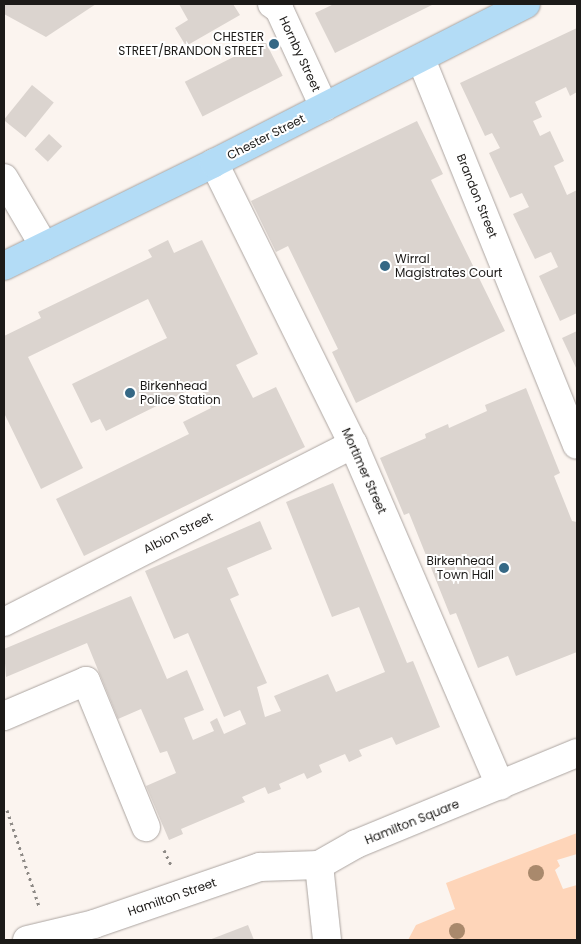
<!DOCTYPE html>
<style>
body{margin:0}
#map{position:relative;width:581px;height:944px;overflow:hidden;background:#fbf4ef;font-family:Poppins,sans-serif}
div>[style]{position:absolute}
.green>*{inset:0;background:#fed5b9}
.building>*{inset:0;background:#dbd4cf;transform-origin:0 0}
.path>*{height:3px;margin-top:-1.5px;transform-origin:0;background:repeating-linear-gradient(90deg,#8e8a86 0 2.5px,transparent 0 6.5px)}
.roads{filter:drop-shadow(0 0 1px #aca5a1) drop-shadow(0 0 1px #aca5a1)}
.minor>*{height:28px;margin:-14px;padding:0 14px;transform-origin:14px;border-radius:14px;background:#fff}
.highway>*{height:28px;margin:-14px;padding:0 14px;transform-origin:14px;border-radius:14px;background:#b3dcf6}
.trees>*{width:16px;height:16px;margin:-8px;border-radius:50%;background:#a9896c}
.dots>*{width:14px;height:14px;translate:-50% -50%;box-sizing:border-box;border:2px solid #fff;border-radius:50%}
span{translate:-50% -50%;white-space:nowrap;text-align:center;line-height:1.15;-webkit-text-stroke:4px #fff;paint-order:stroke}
.poi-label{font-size:12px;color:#1c1a18}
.right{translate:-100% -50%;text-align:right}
.left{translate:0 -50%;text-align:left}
.street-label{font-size:12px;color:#1c1a18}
.frame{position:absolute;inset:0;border:5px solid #1c1a18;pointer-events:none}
</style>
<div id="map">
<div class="green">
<i style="clip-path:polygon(577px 833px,577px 854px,557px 860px,560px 866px,555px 870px,563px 889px,577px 885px,577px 940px,408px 940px,416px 925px,455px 909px,446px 883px)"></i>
</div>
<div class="building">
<i style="clip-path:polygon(4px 4px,96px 4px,46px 37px,4px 14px)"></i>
<i style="clip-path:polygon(179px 4px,233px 4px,240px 15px,186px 46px,175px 28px,188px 20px)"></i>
<i style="clip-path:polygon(334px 4px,434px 4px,335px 53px,315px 13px)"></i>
<i style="clip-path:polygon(577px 28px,577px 92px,570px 96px,566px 87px,535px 102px,542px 117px,533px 121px,540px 136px,550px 131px,564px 161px,554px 166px,567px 195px,577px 190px,577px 313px,560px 321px,539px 276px,558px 267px,551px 252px,535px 259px,513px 214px,529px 207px,522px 193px,510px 198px,489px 153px,500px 148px,492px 133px,485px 136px,460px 83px)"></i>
<i style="left:265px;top:41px;width:39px;height:90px;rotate:63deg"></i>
<i style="left:32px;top:85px;width:28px;height:45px;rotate:39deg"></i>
<i style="clip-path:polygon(417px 121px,443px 174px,431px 180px,505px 331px,356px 403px,332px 352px,338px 349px,288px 246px,276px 252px,251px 201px)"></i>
<i style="left:49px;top:134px;width:18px;height:21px;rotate:43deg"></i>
<i style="clip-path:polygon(168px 240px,174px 253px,202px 240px,258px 354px,236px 365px,253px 398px,276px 387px,305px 447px,84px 556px,56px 499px,189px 434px,183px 422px,211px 408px,199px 385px,106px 431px,100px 419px,91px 423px,72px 384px,167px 338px,148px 299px,28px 357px,83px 468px,41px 489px,4px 413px,4px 336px,41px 318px,38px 312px,152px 257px,148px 250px)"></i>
<i style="clip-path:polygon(577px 331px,577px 370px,562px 338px)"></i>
<i style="clip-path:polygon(526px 388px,560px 473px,554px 476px,572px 521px,577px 522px,577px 652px,516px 676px,508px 656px,478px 668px,456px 613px,450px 615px,409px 513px,404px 515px,380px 458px,426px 438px,425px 434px,448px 424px,449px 428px,487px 411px,485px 405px)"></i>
<i style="clip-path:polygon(333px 483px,407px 663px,413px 661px,440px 727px,396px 745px,392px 737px,359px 750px,362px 756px,349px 762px,345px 754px,319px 765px,322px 772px,307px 779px,304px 773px,279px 784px,281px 789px,268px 794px,265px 787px,242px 797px,245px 802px,181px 829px,183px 834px,169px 840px,146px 786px,176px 773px,167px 751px,160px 753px,141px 709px,118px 719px,87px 643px,6px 677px,4px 649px,131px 596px,167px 679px,187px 670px,204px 710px,184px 718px,193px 740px,214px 731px,210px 722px,217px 718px,224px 734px,246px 724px,240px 710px,224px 717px,188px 633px,174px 639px,145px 571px,260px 521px,272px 549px,227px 568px,239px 595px,230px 599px,267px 683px,257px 687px,265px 717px,281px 711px,274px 696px,328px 674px,336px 692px,385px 672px,359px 607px,332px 617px,286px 502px)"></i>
<i style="clip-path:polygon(248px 925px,254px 940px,209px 940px)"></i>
</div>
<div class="path">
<i style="left:7px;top:810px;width:101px;rotate:71.6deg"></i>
<i style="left:164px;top:850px;width:17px;rotate:65deg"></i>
</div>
<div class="roads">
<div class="minor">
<i style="left:272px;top:4px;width:9px;rotate:36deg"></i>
<i style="left:279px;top:9px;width:108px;rotate:65.3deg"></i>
<i style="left:421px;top:59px;width:416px;rotate:68deg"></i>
<i style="left:214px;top:163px;width:313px;rotate:63.7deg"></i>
<i style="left:353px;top:444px;width:372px;rotate:66.7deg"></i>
<i style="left:4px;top:178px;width:79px;rotate:59.5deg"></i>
<i style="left:4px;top:622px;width:392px;rotate:-27deg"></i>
<i style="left:4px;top:716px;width:89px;rotate:-23.1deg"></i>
<i style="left:86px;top:681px;width:158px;rotate:67.7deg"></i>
<i style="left:319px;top:865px;width:75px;rotate:83.9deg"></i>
<i style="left:27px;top:940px;width:69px;rotate:-13.4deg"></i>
<i style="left:94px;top:924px;width:176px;rotate:-19deg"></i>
<i style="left:260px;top:867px;width:59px;rotate:-1.9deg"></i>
<i style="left:319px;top:865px;width:43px;rotate:-29.6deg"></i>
<i style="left:356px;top:844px;width:239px;rotate:-22.4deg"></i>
</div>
<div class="highway">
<i style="left:4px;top:266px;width:234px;rotate:-26.1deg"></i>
<i style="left:214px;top:163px;width:350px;rotate:-27deg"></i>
</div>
</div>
<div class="trees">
<i style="left:536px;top:873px"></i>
<i style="left:457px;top:931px"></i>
</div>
<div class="dots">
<i style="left:274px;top:44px;background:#356885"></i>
<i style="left:385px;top:266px;background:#356885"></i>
<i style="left:130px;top:393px;background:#356885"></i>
<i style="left:504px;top:568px;background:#356885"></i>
</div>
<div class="poi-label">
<span class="right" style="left:264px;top:44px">CHESTER<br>STREET/BRANDON STREET</span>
<span class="left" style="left:395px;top:266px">Wirral<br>Magistrates Court</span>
<span class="left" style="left:140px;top:393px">Birkenhead<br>Police Station</span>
<span class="right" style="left:494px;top:568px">Birkenhead<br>Town Hall</span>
</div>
<div class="street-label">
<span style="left:300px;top:54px;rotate:65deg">Hornby Street</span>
<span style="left:266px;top:137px;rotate:-27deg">Chester Street</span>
<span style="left:477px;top:196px;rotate:68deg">Brandon Street</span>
<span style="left:364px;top:471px;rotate:66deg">Mortimer Street</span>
<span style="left:178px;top:533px;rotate:-27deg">Albion Street</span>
<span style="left:412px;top:822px;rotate:-22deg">Hamilton Square</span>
<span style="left:172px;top:897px;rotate:-19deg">Hamilton Street</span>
</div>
<div class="frame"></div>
</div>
